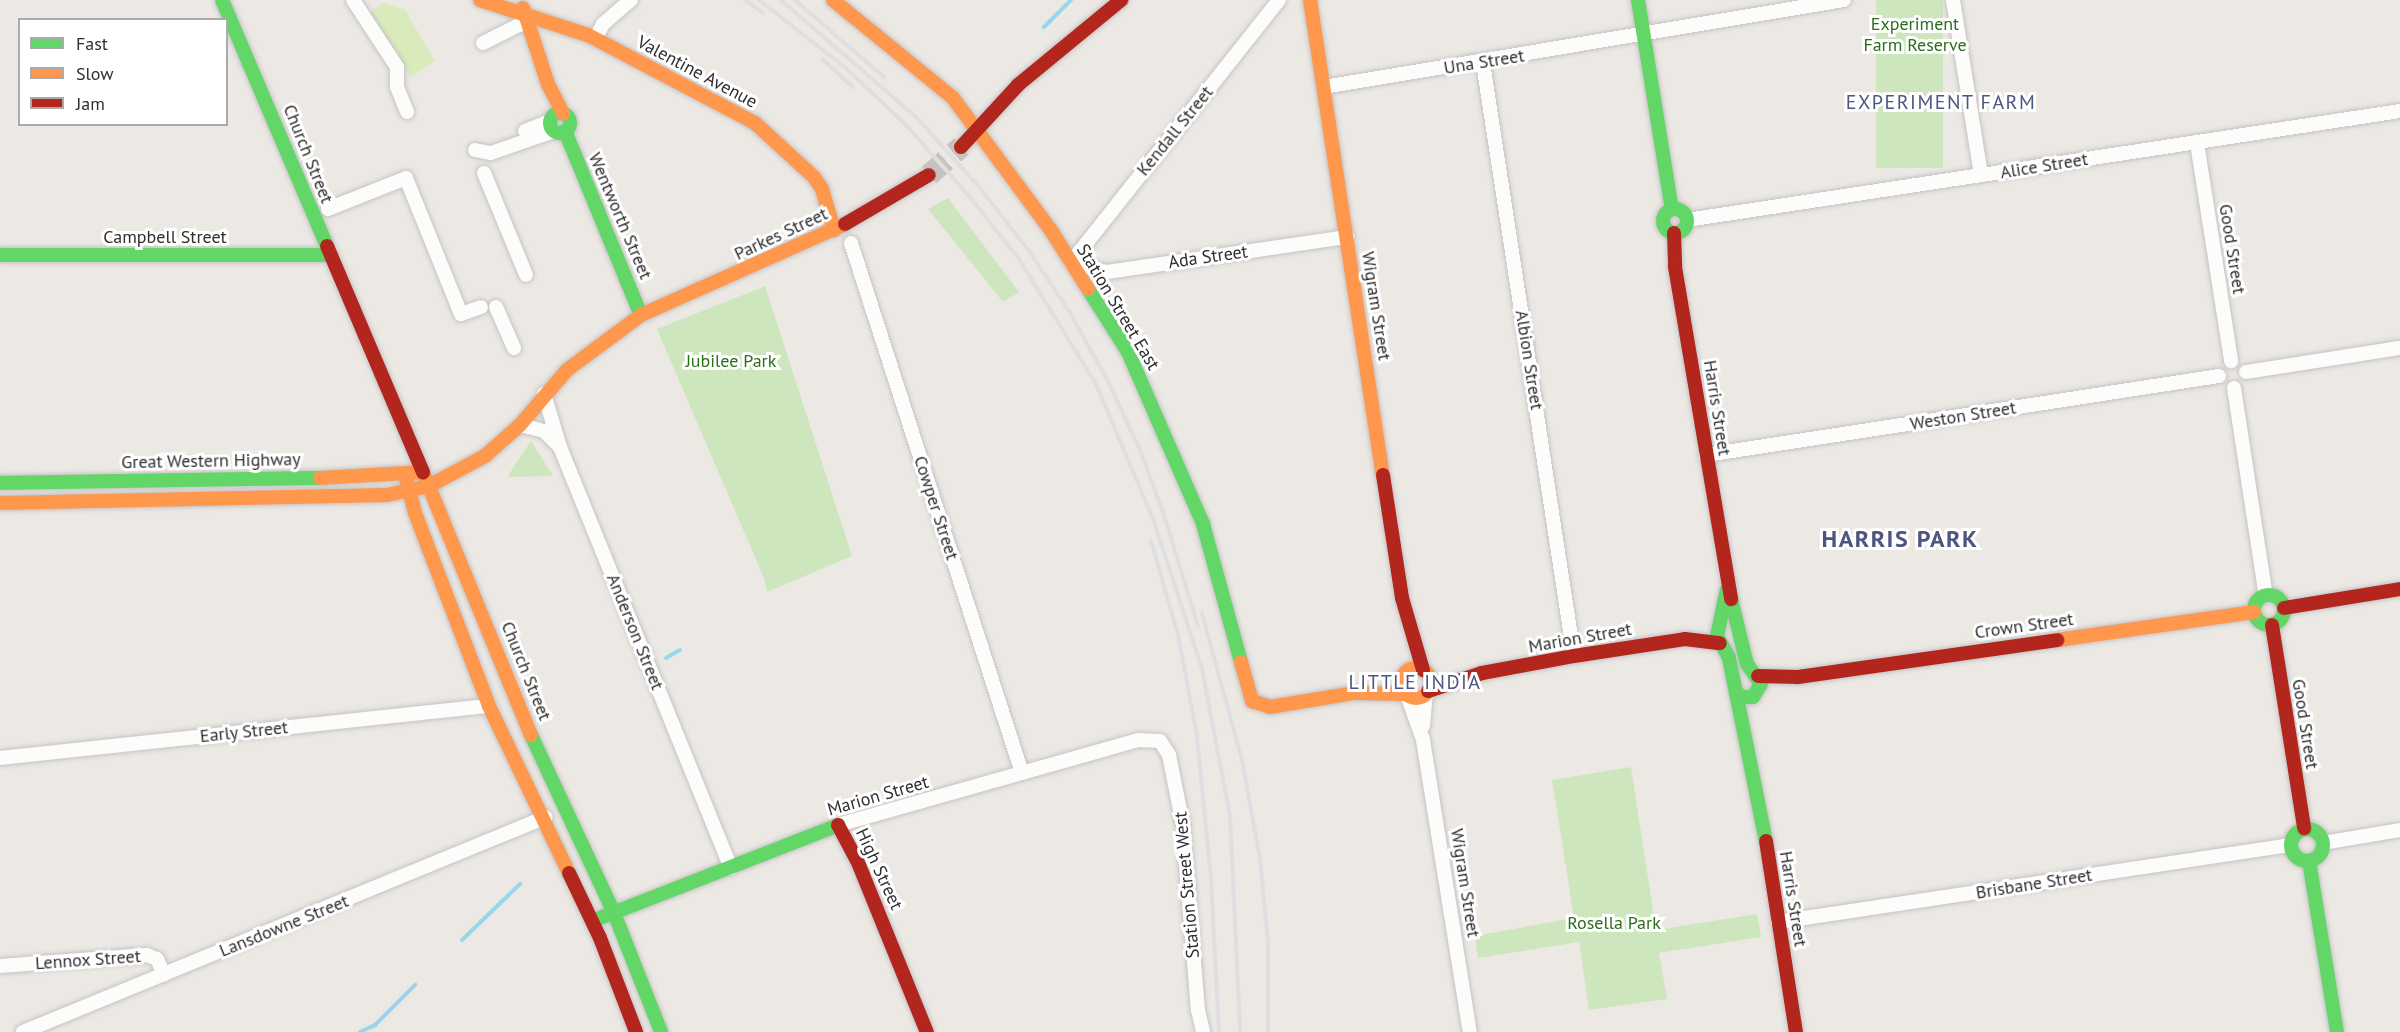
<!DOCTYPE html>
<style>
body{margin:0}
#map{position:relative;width:2400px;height:1032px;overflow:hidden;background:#ece8e4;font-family:"PT Sans",sans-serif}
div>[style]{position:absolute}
.green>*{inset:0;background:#cee6be;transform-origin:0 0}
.pitch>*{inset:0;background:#d9eabb}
.stream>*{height:4px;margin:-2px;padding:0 2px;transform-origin:2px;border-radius:2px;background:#99d6ec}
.primary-tunnel>*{height:22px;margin-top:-11px;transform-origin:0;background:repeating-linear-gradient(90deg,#c6c3c0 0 22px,transparent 0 33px)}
.roads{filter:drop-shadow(0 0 2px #c5c4c5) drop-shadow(0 0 2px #c5c4c5)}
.street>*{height:14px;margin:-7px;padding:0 7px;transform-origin:7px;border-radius:7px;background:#fcfcfb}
.fast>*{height:14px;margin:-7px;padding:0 7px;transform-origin:7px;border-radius:7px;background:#63d668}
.fast>.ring{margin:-7px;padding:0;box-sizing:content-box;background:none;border:14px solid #63d668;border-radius:50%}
.slow>*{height:14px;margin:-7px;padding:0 7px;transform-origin:7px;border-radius:7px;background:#ff974d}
.slow>.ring{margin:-7px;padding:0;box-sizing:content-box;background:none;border:14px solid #ff974d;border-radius:50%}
.jam>*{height:14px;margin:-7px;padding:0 7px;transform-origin:7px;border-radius:7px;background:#b3261e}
.rail>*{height:4px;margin:-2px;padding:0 2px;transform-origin:2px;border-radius:2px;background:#dfdfe1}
span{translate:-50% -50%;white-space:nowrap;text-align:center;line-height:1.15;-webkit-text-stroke:6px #fff;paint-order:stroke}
.park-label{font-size:18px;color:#2c6e1b}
.street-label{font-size:18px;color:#2e2e2e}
.neighbourhood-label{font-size:20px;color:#4d5680;letter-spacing:1.5px}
.district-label{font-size:24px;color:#4d5680;font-weight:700;letter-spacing:1.5px}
.legend{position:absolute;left:18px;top:18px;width:210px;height:108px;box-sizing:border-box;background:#fff;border:2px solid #ababab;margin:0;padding:8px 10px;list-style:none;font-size:18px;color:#2e2e2e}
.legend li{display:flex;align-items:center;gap:12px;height:30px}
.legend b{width:30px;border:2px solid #ababab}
</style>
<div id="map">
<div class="green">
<i style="left:1876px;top:0;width:67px;height:168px"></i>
<i style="clip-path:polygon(948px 198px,1019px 292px,1003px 302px,928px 209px)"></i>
<i style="clip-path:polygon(765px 286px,852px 556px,767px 592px,764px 578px,657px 329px)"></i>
<i style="clip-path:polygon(531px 441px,553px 476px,507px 477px)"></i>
<i style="clip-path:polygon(1631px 767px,1656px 930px,1757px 914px,1761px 937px,1659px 953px,1667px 999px,1589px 1010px,1579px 942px,1478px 958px,1475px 936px,1574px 918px,1552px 780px)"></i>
</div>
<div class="pitch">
<i style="clip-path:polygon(383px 3px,405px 10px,435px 61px,411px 77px,370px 12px)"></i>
</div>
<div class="stream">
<i style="left:1044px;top:27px;width:38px;rotate:-45deg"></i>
<i style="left:666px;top:658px;width:16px;rotate:-30deg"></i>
<i style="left:462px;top:940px;width:81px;rotate:-44deg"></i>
<i style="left:360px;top:1032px;width:17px;rotate:-25deg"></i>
<i style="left:375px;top:1025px;width:57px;rotate:-45deg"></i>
</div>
<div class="primary-tunnel">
<i style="left:929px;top:175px;width:43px;rotate:-41.2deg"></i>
</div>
<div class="roads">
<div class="street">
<i style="left:353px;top:0;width:80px;rotate:56.7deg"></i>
<i style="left:397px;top:67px;width:20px;rotate:90deg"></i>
<i style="left:397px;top:87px;width:27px;rotate:68deg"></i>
<i style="left:1279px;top:0;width:335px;rotate:128.4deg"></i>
<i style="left:1071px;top:262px;width:37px;rotate:16deg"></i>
<i style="left:1107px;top:272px;width:243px;rotate:-8.3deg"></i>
<i style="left:1953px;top:0;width:177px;rotate:80.9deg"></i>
<i style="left:595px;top:39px;width:17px;rotate:-62deg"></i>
<i style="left:603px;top:24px;width:37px;rotate:-41deg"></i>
<i style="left:483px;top:43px;width:42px;rotate:-26.6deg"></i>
<i style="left:1483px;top:63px;width:600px;rotate:81.28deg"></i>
<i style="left:1324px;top:87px;width:527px;rotate:-9.5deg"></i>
<i style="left:525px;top:131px;width:27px;rotate:-22deg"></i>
<i style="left:2197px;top:143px;width:221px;rotate:81.1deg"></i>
<i style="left:475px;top:150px;width:16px;rotate:11deg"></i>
<i style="left:491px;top:153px;width:67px;rotate:-19.2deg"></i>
<i style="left:484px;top:173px;width:110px;rotate:67.6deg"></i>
<i style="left:328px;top:209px;width:84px;rotate:-21.7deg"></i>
<i style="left:406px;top:178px;width:147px;rotate:68deg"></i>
<i style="left:461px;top:314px;width:21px;rotate:-19deg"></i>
<i style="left:1687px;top:220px;width:721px;rotate:-8.69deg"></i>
<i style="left:851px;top:243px;width:557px;rotate:72.12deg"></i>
<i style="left:496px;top:307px;width:45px;rotate:66.3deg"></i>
<i style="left:2246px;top:372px;width:156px;rotate:-8.9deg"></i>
<i style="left:2234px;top:388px;width:210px;rotate:81.3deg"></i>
<i style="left:544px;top:394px;width:55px;rotate:73.2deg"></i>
<i style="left:560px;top:447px;width:454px;rotate:67.9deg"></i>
<i style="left:520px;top:425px;width:25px;rotate:14deg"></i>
<i style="left:544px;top:431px;width:20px;rotate:45deg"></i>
<i style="left:1706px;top:455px;width:519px;rotate:-8.75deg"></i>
<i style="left:1407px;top:695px;width:48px;rotate:70.4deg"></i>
<i style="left:1423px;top:740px;width:296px;rotate:80.9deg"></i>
<i style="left:1423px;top:726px;width:33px;rotate:-85deg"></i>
<i style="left:0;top:758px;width:492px;rotate:-6.1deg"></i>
<i style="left:838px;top:825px;width:313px;rotate:-15.8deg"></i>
<i style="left:1139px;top:740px;width:21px;rotate:3deg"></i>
<i style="left:1160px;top:741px;width:17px;rotate:57deg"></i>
<i style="left:1169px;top:755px;width:71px;rotate:78.7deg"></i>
<i style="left:1183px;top:825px;width:186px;rotate:85.4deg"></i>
<i style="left:1198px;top:1010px;width:23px;rotate:77deg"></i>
<i style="left:2323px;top:843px;width:78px;rotate:-9.6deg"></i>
<i style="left:1778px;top:922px;width:518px;rotate:-8.55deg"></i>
<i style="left:0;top:966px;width:147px;rotate:-4.3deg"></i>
<i style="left:147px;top:955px;width:11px;rotate:22deg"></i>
<i style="left:157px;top:959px;width:17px;rotate:66deg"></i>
<i style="left:23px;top:1032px;width:565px;rotate:-22.35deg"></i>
</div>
<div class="fast">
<i style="left:222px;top:0;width:267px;rotate:66.9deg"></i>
<i style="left:1638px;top:0;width:212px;rotate:80.8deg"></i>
<i class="ring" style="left:550px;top:113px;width:6px;height:6px"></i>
<i style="left:565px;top:131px;width:199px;rotate:67.6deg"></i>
<i class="ring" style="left:1663px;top:209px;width:10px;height:10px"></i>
<i style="left:0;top:255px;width:330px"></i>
<i style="left:1088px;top:289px;width:75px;rotate:57.6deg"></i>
<i style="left:1128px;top:352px;width:188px;rotate:66.4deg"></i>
<i style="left:1203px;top:524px;width:143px;rotate:74.6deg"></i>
<i style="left:0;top:483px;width:320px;rotate:-0.9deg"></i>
<i style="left:1727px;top:589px;width:48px;rotate:102deg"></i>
<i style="left:1717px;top:636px;width:25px;rotate:61deg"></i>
<i style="left:1729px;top:658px;width:187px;rotate:78.6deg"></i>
<i class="ring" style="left:2254px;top:595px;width:16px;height:16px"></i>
<i style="left:1731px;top:599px;width:67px;rotate:76.2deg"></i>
<i style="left:1747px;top:664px;width:24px;rotate:55deg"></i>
<i style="left:1761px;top:684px;width:15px;rotate:122deg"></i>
<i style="left:1753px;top:697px;width:12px;rotate:180deg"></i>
<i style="left:1741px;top:697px;width:8px;rotate:-130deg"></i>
<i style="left:531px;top:735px;width:196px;rotate:65deg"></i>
<i style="left:614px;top:913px;width:128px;rotate:68.4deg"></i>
<i class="ring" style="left:2291px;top:829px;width:18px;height:18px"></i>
<i style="left:2309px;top:861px;width:173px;rotate:80.7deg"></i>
<i style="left:600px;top:918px;width:256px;rotate:-21.3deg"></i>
</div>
<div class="slow">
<i style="left:480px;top:0;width:114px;rotate:18deg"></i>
<i style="left:588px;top:35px;width:189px;rotate:27.8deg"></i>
<i style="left:755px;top:123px;width:80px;rotate:42.5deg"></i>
<i style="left:814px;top:177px;width:14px;rotate:56deg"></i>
<i style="left:822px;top:189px;width:43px;rotate:73.7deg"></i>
<i style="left:833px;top:0;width:155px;rotate:39.2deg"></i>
<i style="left:953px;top:98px;width:167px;rotate:53.5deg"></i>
<i style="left:1052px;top:232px;width:67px;rotate:57.7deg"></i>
<i style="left:1310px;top:0;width:481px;rotate:81.3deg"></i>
<i style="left:523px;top:8px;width:80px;rotate:71.8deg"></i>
<i style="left:548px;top:84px;width:33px;rotate:63deg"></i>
<i style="left:405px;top:474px;width:40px;rotate:75.6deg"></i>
<i style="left:415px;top:513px;width:207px;rotate:69deg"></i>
<i style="left:489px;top:706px;width:185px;rotate:64.4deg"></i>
<i style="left:320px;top:478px;width:103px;rotate:-3.3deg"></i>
<i style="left:423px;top:472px;width:284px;rotate:67.7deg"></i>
<i style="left:429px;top:486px;width:64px;rotate:-28.2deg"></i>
<i style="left:485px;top:456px;width:47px;rotate:-41.5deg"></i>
<i style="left:520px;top:425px;width:72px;rotate:-49.5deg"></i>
<i style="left:567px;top:370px;width:92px;rotate:-36.6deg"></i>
<i style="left:641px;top:315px;width:223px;rotate:-24deg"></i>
<i style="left:0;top:503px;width:387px;rotate:-1.2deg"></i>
<i style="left:387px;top:495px;width:40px;rotate:-12deg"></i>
<i style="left:2057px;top:640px;width:199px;rotate:-8.1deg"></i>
<i style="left:1241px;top:662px;width:41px;rotate:74.2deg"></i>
<i style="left:1252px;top:701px;width:19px;rotate:18deg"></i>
<i style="left:1270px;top:707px;width:86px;rotate:-9.4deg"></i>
<i style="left:1355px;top:693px;width:50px;rotate:1.1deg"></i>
<i class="ring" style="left:1401px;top:668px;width:16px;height:16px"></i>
</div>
<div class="jam">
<i style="left:961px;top:147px;width:84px;rotate:-47.4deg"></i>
<i style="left:1018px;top:85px;width:134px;rotate:-39.5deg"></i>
<i style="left:845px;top:224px;width:97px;rotate:-30.3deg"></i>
<i style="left:1674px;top:233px;width:34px;rotate:88deg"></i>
<i style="left:1675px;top:267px;width:337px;rotate:80.4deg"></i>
<i style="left:327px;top:246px;width:246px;rotate:67deg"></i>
<i style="left:1383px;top:475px;width:124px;rotate:81.2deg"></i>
<i style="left:1402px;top:598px;width:75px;rotate:73.7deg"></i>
<i style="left:2284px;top:608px;width:118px;rotate:-9.3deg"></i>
<i style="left:2272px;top:625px;width:206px;rotate:81deg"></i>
<i style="left:1758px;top:676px;width:40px;rotate:1.4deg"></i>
<i style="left:1798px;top:677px;width:262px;rotate:-8.1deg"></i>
<i style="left:1428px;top:691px;width:57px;rotate:-18.4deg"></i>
<i style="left:1482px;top:673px;width:94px;rotate:-10.5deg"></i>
<i style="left:1574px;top:656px;width:112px;rotate:-8.7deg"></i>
<i style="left:1685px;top:639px;width:35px;rotate:7deg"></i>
<i style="left:838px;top:825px;width:40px;rotate:62deg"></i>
<i style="left:857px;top:860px;width:186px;rotate:67.9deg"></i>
<i style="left:1766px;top:841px;width:193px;rotate:81.1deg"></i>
<i style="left:569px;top:873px;width:72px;rotate:64.5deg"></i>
<i style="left:600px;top:938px;width:101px;rotate:69deg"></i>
</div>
</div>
<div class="rail">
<i style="left:745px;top:0;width:22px;rotate:36deg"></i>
<i style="left:759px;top:0;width:112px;rotate:38.1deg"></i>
<i style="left:847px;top:69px;width:83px;rotate:43.5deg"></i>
<i style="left:907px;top:126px;width:94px;rotate:48.5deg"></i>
<i style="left:969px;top:196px;width:80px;rotate:51.6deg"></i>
<i style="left:1019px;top:259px;width:147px;rotate:58.4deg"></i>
<i style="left:1096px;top:384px;width:147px;rotate:67.1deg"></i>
<i style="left:1153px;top:519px;width:158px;rotate:71.9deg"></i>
<i style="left:1202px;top:669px;width:150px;rotate:79.2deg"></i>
<i style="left:1230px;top:816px;width:216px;rotate:87.3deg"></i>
<i style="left:781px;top:0;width:179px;rotate:40.9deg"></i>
<i style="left:916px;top:117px;width:94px;rotate:48deg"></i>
<i style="left:979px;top:187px;width:81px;rotate:52deg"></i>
<i style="left:1029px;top:251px;width:74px;rotate:56.5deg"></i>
<i style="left:1070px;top:313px;width:76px;rotate:60.7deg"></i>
<i style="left:1107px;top:379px;width:78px;rotate:65.1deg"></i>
<i style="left:1140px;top:450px;width:69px;rotate:69.7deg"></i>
<i style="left:1164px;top:515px;width:116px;rotate:73deg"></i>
<i style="left:795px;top:0;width:118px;rotate:40.9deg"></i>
<i style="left:822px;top:59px;width:42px;rotate:42.1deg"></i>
<i style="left:1151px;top:541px;width:98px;rotate:74deg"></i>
<i style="left:1178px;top:635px;width:103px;rotate:79.3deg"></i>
<i style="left:1197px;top:736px;width:144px;rotate:84.4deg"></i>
<i style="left:1211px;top:879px;width:153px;rotate:87deg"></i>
<i style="left:1202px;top:613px;width:152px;rotate:74.8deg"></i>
<i style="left:1242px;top:760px;width:101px;rotate:79.7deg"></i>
<i style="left:1260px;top:859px;width:83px;rotate:84.5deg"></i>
<i style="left:1268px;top:942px;width:90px;rotate:90deg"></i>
</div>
<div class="park-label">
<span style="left:1915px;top:35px">Experiment<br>Farm Reserve</span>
<span style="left:731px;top:361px">Jubilee Park</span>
<span style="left:1614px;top:923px">Rosella Park</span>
</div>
<div class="street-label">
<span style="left:1484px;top:62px;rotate:-9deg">Una Street</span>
<span style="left:697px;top:72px;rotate:28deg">Valentine Avenue</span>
<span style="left:1175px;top:131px;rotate:-51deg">Kendall Street</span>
<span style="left:308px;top:154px;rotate:68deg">Church Street</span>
<span style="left:2044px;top:166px;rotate:-9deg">Alice Street</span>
<span style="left:620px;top:216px;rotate:67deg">Wentworth Street</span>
<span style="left:781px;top:234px;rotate:-25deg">Parkes Street</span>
<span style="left:165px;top:237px">Campbell Street</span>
<span style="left:2232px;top:249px;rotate:81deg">Good Street</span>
<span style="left:1208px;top:257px;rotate:-8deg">Ada Street</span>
<span style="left:1376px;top:306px;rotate:81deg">Wigram Street</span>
<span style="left:1118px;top:307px;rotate:59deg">Station Street East</span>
<span style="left:1529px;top:360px;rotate:81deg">Albion Street</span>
<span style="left:1717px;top:408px;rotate:81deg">Harris Street</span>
<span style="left:1963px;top:416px;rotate:-9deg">Weston Street</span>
<span style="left:211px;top:461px;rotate:-1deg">Great Western Highway</span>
<span style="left:936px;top:508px;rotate:72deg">Cowper Street</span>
<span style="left:2024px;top:626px;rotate:-8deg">Crown Street</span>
<span style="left:635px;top:632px;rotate:68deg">Anderson Street</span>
<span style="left:1580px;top:638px;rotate:-10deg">Marion Street</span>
<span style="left:526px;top:671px;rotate:68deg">Church Street</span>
<span style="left:2305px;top:724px;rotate:81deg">Good Street</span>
<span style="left:244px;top:732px;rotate:-6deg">Early Street</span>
<span style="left:878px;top:796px;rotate:-16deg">Marion Street</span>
<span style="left:879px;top:869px;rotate:65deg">High Street</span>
<span style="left:1465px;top:883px;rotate:81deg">Wigram Street</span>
<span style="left:2034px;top:884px;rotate:-9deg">Brisbane Street</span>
<span style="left:1187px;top:885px;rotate:-95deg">Station Street West</span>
<span style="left:1793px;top:899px;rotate:81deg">Harris Street</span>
<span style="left:284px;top:926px;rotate:-22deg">Lansdowne Street</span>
<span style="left:88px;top:960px;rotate:-4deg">Lennox Street</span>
</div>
<div class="neighbourhood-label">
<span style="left:1941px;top:102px">EXPERIMENT FARM</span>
<span style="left:1415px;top:682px">LITTLE INDIA</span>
</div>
<div class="district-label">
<span style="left:1900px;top:539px">HARRIS PARK</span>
</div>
<ul class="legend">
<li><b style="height:8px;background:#63d668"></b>Fast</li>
<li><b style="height:8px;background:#ff974d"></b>Slow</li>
<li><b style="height:8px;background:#b3261e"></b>Jam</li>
</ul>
</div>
